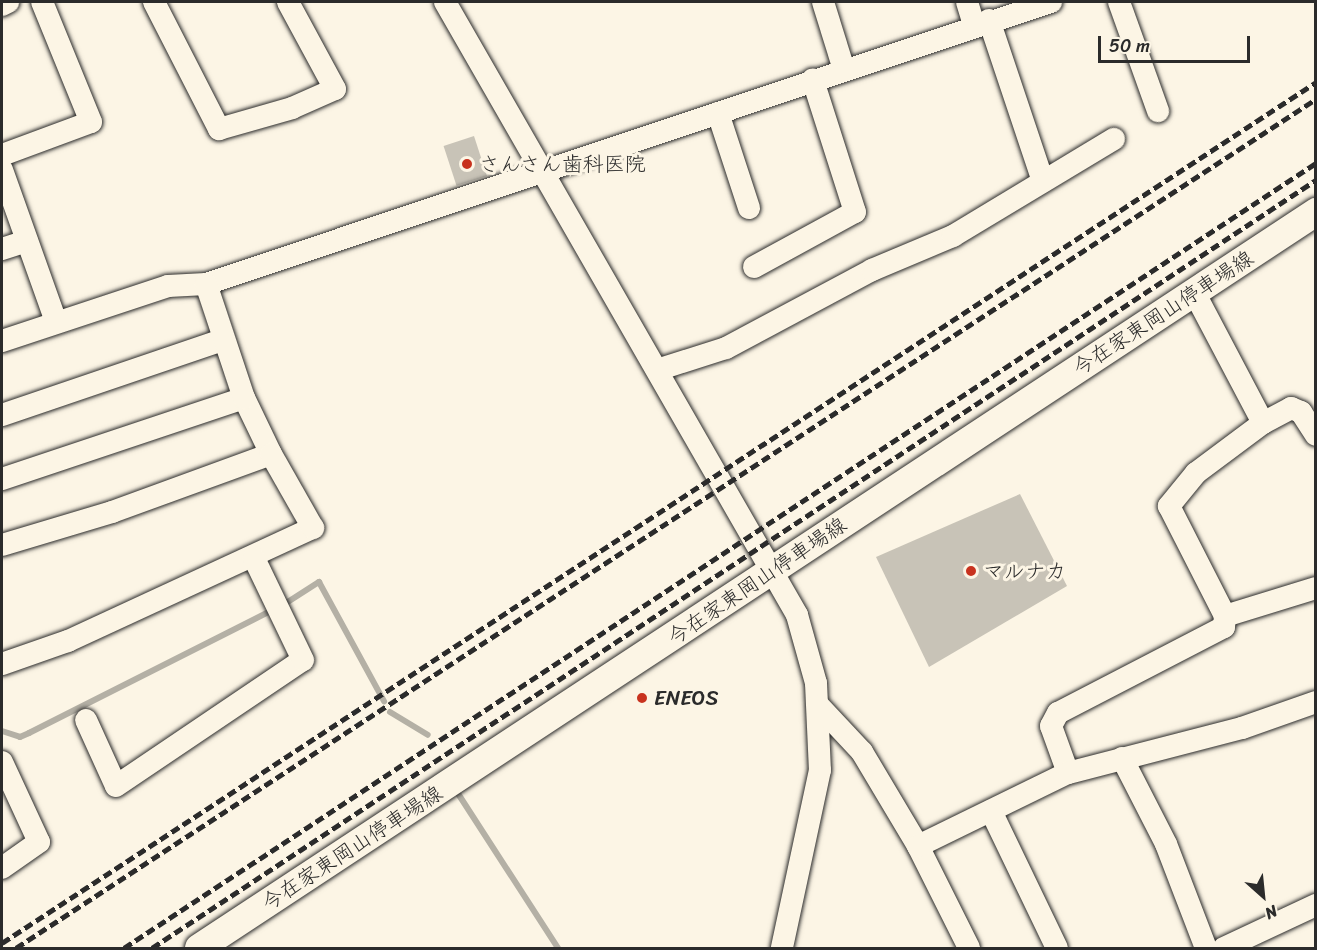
<!DOCTYPE html>
<meta charset="utf-8">
<style>
body{margin:0}
#map{position:relative;width:1317px;height:950px;overflow:hidden;background:#fcf5e5;font-family:Sriracha,"Klee One",sans-serif}
div>[style]{position:absolute}
.stream>*{height:6px;margin:-3px;padding:0 3px;transform-origin:3px;border-radius:3px;background:#b4b0a5}
.building>*{inset:0;background:#c8c3b7;transform-origin:0 0}
.roads{filter:drop-shadow(0 0 2px #2b2b2b) drop-shadow(0 0 2px #2b2b2b)}
.minor>*{height:22px;margin:-11px;padding:0 11px;transform-origin:11px;border-radius:11px;background:#fcf5e5}
.major>*{height:28px;margin:-14px;padding:0 14px;transform-origin:14px;border-radius:14px;background:#fcf5e5}
.rail>*{height:4.5px;margin-top:-2.25px;transform-origin:0;background:repeating-linear-gradient(90deg,#2b2b2b 0 9px,transparent 0 13.5px)}
.dots>*{width:16px;height:16px;translate:-50% -50%;box-sizing:border-box;border:3px solid #fcf5e5;border-radius:50%}
span{translate:-50% -50%;white-space:nowrap;text-align:center;line-height:1.15;-webkit-text-stroke:6px #fcf5e5;paint-order:stroke}
.poi-label{font-size:21px;color:#2b2b2b}
.left{translate:0 -50%;text-align:left}
.street-label{font-size:21px;color:#2b2b2b}
.frame{position:absolute;inset:0;border:3px solid #2b2b2b;pointer-events:none}
.north{position:absolute;left:1233px;top:866px;width:60px;height:60px;-webkit-text-stroke:4px #fcf5e5;paint-order:stroke;rotate:153deg;font-size:16px;font-weight:700;line-height:24px;text-align:center;color:#2b2b2b}
.north::after{content:'';display:block;margin:auto;width:21px;height:27px;background:#2b2b2b;clip-path:polygon(50% 0,100% 100%,50% 72%,0 100%)}
.scale{position:absolute;left:1098px;top:36px;width:152px;height:27px;box-sizing:border-box;border:3px solid #2b2b2b;border-top:0;padding-left:8px;font-size:18px;line-height:21px;white-space:nowrap;color:#2b2b2b;-webkit-text-stroke:4px #fcf5e5;paint-order:stroke}
</style>
<div id="map">
<div class="stream">
<i style="left:283px;top:605px;width:43px;rotate:-32.6deg"></i>
<i style="left:319px;top:582px;width:136px;rotate:61.4deg"></i>
<i style="left:390px;top:712px;width:44px;rotate:31.2deg"></i>
<i style="left:2px;top:731px;width:19px;rotate:18deg"></i>
<i style="left:20px;top:737px;width:10px;rotate:-24deg"></i>
<i style="left:29px;top:733px;width:273px;rotate:-26.8deg"></i>
<i style="left:457px;top:792px;width:186px;rotate:57.1deg"></i>
</div>
<div class="building">
<i style="left:474px;top:136px;width:42px;height:32px;rotate:72deg"></i>
<i style="clip-path:polygon(1020px 494px,1067px 586px,929px 667px,876px 557px)"></i>
</div>
<div class="roads">
<div class="minor">
<i style="left:154px;top:2px;width:143px;rotate:62.9deg"></i>
<i style="left:219px;top:129px;width:76px;rotate:-16deg"></i>
<i style="left:292px;top:108px;width:47px;rotate:-23.8deg"></i>
<i style="left:335px;top:89px;width:99px;rotate:-118.4deg"></i>
<i style="left:445px;top:2px;width:707px;rotate:60.13deg"></i>
<i style="left:797px;top:615px;width:71px;rotate:74.4deg"></i>
<i style="left:816px;top:683px;width:87px;rotate:87.4deg"></i>
<i style="left:820px;top:770px;width:182px;rotate:102.1deg"></i>
<i style="left:823px;top:2px;width:71px;rotate:72.8deg"></i>
<i style="left:967px;top:2px;width:24px;rotate:73deg"></i>
<i style="left:1119px;top:2px;width:116px;rotate:70.3deg"></i>
<i style="left:2px;top:5px;width:7px;rotate:-27deg"></i>
<i style="left:989px;top:20px;width:170px;rotate:71.5deg"></i>
<i style="left:718px;top:113px;width:100px;rotate:71.9deg"></i>
<i style="left:2px;top:155px;width:95px;rotate:-20.3deg"></i>
<i style="left:91px;top:122px;width:130px;rotate:-112.2deg"></i>
<i style="left:2px;top:170px;width:161px;rotate:70.4deg"></i>
<i style="left:2px;top:249px;width:26px;rotate:-18deg"></i>
<i style="left:754px;top:267px;width:115px;rotate:-28.6deg"></i>
<i style="left:855px;top:212px;width:139px;rotate:-107.7deg"></i>
<i style="left:1194px;top:292px;width:148px;rotate:62.2deg"></i>
<i style="left:1263px;top:423px;width:32px;rotate:-28deg"></i>
<i style="left:1291px;top:408px;width:11px;rotate:22deg"></i>
<i style="left:1301px;top:412px;width:27px;rotate:57deg"></i>
<i style="left:2px;top:341px;width:175px;rotate:-18.3deg"></i>
<i style="left:168px;top:286px;width:38px;rotate:-3deg"></i>
<i style="left:206px;top:284px;width:891px;rotate:-18.46deg"></i>
<i style="left:657px;top:370px;width:72px;rotate:-17.7deg"></i>
<i style="left:726px;top:348px;width:166px;rotate:-28.1deg"></i>
<i style="left:872px;top:270px;width:88px;rotate:-22.8deg"></i>
<i style="left:953px;top:236px;width:188px;rotate:-31.1deg"></i>
<i style="left:2px;top:415px;width:232px;rotate:-18.8deg"></i>
<i style="left:1263px;top:423px;width:84px;rotate:143.3deg"></i>
<i style="left:1196px;top:473px;width:43px;rotate:129.3deg"></i>
<i style="left:1169px;top:506px;width:123px;rotate:63deg"></i>
<i style="left:1225px;top:616px;width:95px;rotate:-17.1deg"></i>
<i style="left:2px;top:479px;width:255px;rotate:-18.5deg"></i>
<i style="left:2px;top:545px;width:115px;rotate:-16.7deg"></i>
<i style="left:112px;top:512px;width:169px;rotate:-20deg"></i>
<i style="left:271px;top:454px;width:62px;rotate:-115.7deg"></i>
<i style="left:244px;top:398px;width:120px;rotate:-108.4deg"></i>
<i style="left:2px;top:664px;width:70px;rotate:-19.2deg"></i>
<i style="left:68px;top:641px;width:270px;rotate:-24.8deg"></i>
<i style="left:313px;top:528px;width:85px;rotate:-119.6deg"></i>
<i style="left:819px;top:706px;width:63px;rotate:46.9deg"></i>
<i style="left:862px;top:752px;width:109px;rotate:59.2deg"></i>
<i style="left:918px;top:846px;width:114px;rotate:63.4deg"></i>
<i style="left:86px;top:720px;width:72px;rotate:65.6deg"></i>
<i style="left:116px;top:786px;width:225px;rotate:-34deg"></i>
<i style="left:303px;top:660px;width:113px;rotate:-115.7deg"></i>
<i style="left:1122px;top:758px;width:97px;rotate:62.9deg"></i>
<i style="left:1166px;top:844px;width:111px;rotate:69deg"></i>
<i style="left:2px;top:762px;width:88px;rotate:65.2deg"></i>
<i style="left:39px;top:842px;width:45px;rotate:144.9deg"></i>
<i style="left:1068px;top:773px;width:50px;rotate:-109.9deg"></i>
<i style="left:1051px;top:726px;width:15px;rotate:-62deg"></i>
<i style="left:1058px;top:713px;width:187px;rotate:-27.4deg"></i>
<i style="left:1224px;top:627px;width:11px;rotate:-85deg"></i>
<i style="left:991px;top:811px;width:152px;rotate:64.3deg"></i>
<i style="left:918px;top:846px;width:167px;rotate:-26deg"></i>
<i style="left:1068px;top:773px;width:180px;rotate:-14.5deg"></i>
<i style="left:1242px;top:728px;width:78px;rotate:-19.4deg"></i>
<i style="left:1224px;top:948px;width:102px;rotate:-25.1deg"></i>
</div>
<div class="major">
<i style="left:199px;top:948px;width:1338px;rotate:-33.38deg"></i>
</div>
</div>
<div class="rail">
<i style="left:2px;top:943px;width:1571px;rotate:-33.23deg"></i>
<i style="left:16px;top:948px;width:1553px;rotate:-33.15deg"></i>
<i style="left:124px;top:948px;width:1427px;rotate:-33.37deg"></i>
<i style="left:152px;top:948px;width:1395px;rotate:-33.42deg"></i>
</div>
<div class="dots">
<i style="left:467px;top:164px;background:#c8321e"></i>
<i style="left:971px;top:571px;background:#c8321e"></i>
<i style="left:642px;top:698px;background:#c8321e"></i>
</div>
<div class="poi-label">
<span class="left" style="left:479px;top:164px">さんさん歯科医院</span>
<span class="left" style="left:983px;top:571px">マルナカ</span>
<span class="left" style="left:654px;top:698px">ENEOS</span>
</div>
<div class="street-label">
<span style="left:1163px;top:313px;rotate:-33deg">今在家東岡山停車場線</span>
<span style="left:757px;top:581px;rotate:-34deg">今在家東岡山停車場線</span>
<span style="left:352px;top:848px;rotate:-33deg">今在家東岡山停車場線</span>
</div>
<div class="frame"></div>
<div class="north">N</div>
<div class="scale">50 m</div>
</div>
